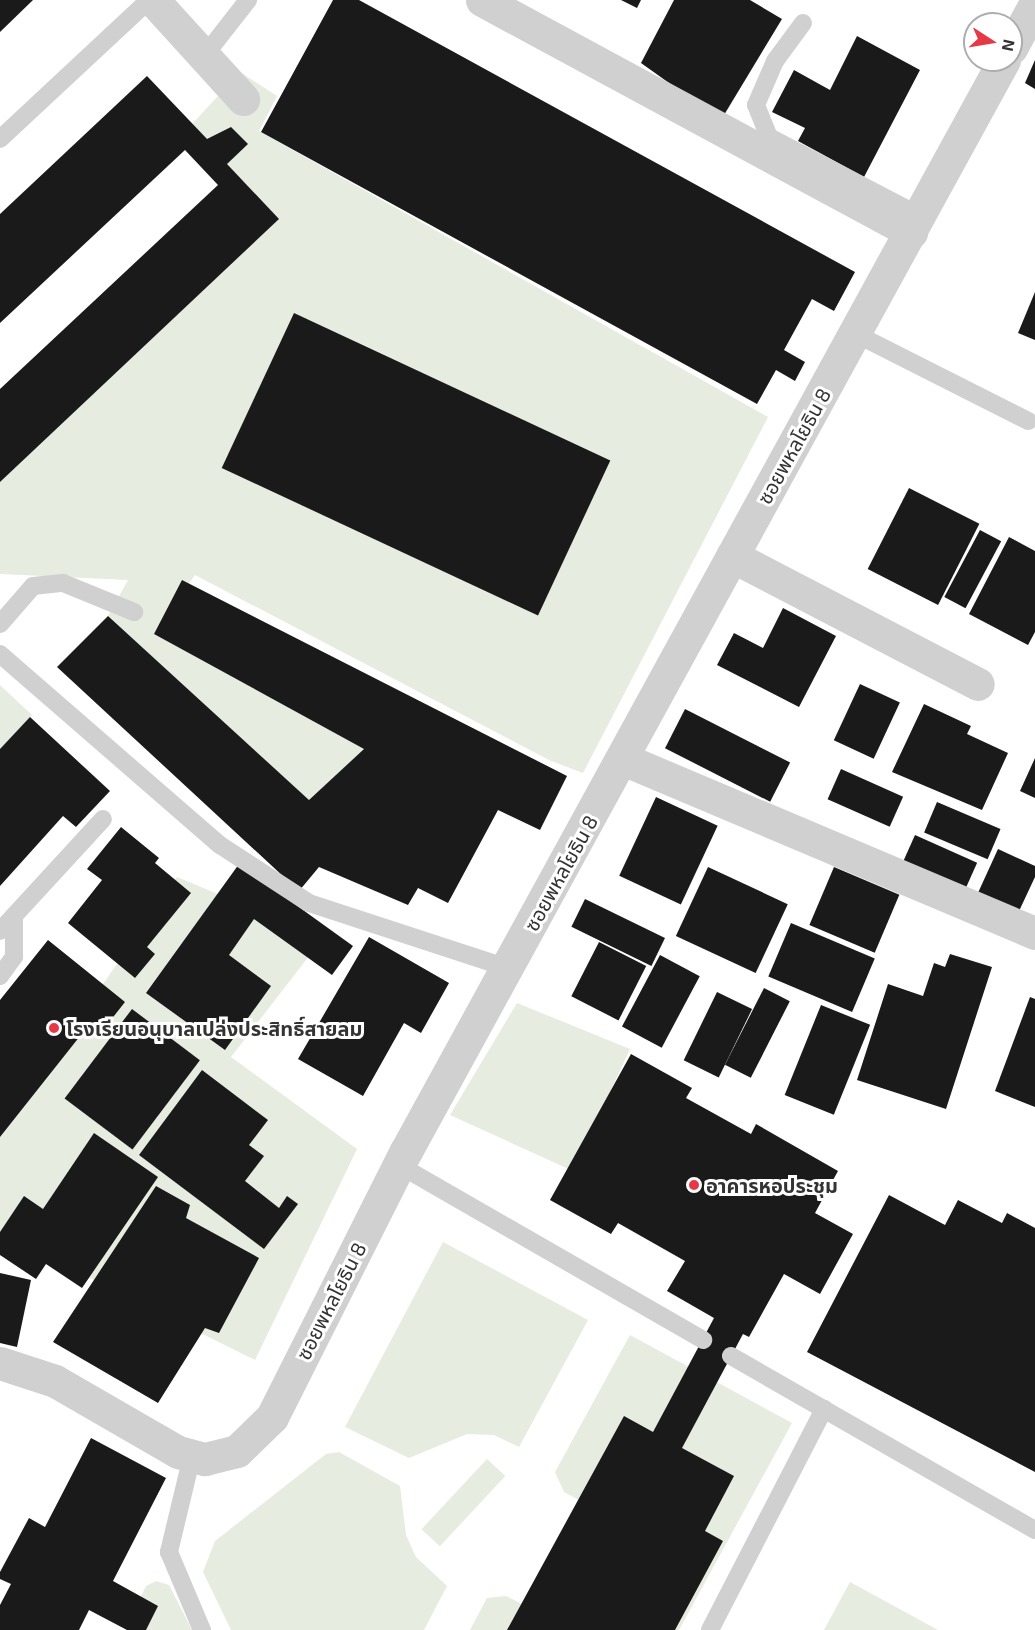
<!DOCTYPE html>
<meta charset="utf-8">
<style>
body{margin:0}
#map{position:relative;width:1035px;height:1630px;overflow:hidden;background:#fff;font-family:"Exo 2","Noto Sans Thai",sans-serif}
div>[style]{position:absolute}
.green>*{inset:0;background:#e6ecdf;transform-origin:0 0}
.building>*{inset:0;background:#1a1a1a;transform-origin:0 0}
.lane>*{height:18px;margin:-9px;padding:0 9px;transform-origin:9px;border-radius:9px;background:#d0d0d0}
.street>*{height:33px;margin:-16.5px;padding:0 16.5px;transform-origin:16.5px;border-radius:16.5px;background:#d0d0d0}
.dots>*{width:16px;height:16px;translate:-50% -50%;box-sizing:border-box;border:3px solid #fff;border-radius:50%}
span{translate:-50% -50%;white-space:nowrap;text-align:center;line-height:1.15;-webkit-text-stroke:6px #fff;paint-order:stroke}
.street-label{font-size:20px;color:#333}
.poi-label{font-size:20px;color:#333;font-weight:700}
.left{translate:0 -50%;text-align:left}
.north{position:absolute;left:963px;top:12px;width:60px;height:60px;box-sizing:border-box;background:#fff;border:2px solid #adadad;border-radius:50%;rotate:102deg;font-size:16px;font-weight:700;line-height:24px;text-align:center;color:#333}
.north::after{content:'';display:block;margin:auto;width:21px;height:27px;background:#e63946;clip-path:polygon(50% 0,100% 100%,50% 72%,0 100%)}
</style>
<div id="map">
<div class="green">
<i style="clip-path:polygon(240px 72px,277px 96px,259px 131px,768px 417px,583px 773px,549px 760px,195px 575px,154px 634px,364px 749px,309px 800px,108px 616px,128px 580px,0 574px,0 466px,256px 230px,183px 134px)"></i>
<i style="clip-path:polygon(0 685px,32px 715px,0 749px)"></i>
<i style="clip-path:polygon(177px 877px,323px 938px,231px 1057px,357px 1149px,255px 1360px,19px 1243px,0 1240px,0 1133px)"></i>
<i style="clip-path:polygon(517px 1003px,630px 1049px,573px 1171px,450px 1115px)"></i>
<i style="clip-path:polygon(443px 1242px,588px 1320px,519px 1447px,494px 1435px,467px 1434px,409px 1458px,345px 1427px)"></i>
<i style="clip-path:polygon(630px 1335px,792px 1423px,679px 1630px,470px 1630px,487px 1598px,506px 1596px,534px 1610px,590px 1506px,564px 1492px,555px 1472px)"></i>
<i style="clip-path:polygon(339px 1452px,400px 1486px,406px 1535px,416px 1557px,447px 1586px,424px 1630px,231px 1630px,203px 1572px,215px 1541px,326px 1454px)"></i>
<i style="left:487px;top:1459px;width:25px;height:96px;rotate:43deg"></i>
<i style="clip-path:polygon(156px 1581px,169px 1585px,192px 1630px,125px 1630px,146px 1586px)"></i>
<i style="clip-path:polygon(850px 1582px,938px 1630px,824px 1630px)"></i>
</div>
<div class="building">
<i style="clip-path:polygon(0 0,33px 0,0 32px)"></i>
<i style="clip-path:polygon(333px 0,359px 0,855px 272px,834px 311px,812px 299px,784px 350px,805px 362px,795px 381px,776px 370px,757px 404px,261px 132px)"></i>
<i style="clip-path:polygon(621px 0,641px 0,637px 8px)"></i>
<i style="clip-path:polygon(674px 0,750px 0,782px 19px,721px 120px,641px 63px)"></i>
<i style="clip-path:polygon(857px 36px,920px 70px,864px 177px,798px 141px,805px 128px,772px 112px,794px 70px,830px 90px)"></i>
<i style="clip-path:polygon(1035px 60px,1035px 89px,1025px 83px)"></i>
<i style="clip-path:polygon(147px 76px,207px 139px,231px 127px,248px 144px,227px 164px,279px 219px,0 482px,0 389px,218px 185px,185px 150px,0 323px,0 214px)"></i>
<i style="clip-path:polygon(1035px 292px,1035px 340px,1018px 333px)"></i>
<i style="left:294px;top:313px;width:349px;height:171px;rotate:25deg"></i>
<i style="left:909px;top:488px;width:79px;height:91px;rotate:27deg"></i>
<i style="left:980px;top:530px;width:24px;height:76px;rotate:28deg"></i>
<i style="clip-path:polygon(1009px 537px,1035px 551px,1035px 632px,1028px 645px,969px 614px)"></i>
<i style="clip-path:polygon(182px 580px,567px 776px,540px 830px,498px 810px,448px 903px,418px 888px,408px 905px,319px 867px,299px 891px,57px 667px,108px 616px,309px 800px,364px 749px,154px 634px)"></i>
<i style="clip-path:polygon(783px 608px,836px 636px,799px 707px,717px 665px,734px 633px,763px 648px)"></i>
<i style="left:860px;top:684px;width:44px;height:62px;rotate:25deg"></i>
<i style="clip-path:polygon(924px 704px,971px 726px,967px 734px,1008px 753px,982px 810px,892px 772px)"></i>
<i style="left:685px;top:709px;width:118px;height:44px;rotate:27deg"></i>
<i style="clip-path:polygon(30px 717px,110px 791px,76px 827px,63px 816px,0 886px,0 749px)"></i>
<i style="clip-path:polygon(1035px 758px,1035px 798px,1020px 791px)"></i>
<i style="left:841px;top:769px;width:68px;height:33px;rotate:24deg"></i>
<i style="left:656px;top:797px;width:68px;height:87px;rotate:25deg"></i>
<i style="left:937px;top:802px;width:69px;height:33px;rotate:23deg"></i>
<i style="clip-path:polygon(121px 827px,159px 858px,155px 863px,191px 893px,147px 947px,155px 954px,135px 978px,68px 923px,102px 880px,87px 869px)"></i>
<i style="left:915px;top:835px;width:68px;height:34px;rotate:24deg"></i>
<i style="clip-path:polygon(998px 849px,1035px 866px,1035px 877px,1013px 924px,972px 906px)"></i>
<i style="clip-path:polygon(239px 864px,353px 946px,332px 975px,254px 919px,229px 955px,271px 986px,225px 1050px,146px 993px)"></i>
<i style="left:708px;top:867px;width:88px;height:76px;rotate:25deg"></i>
<i style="left:834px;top:867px;width:71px;height:63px;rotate:23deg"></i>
<i style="left:585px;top:899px;width:89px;height:31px;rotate:26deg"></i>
<i style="left:791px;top:923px;width:91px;height:58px;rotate:23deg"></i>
<i style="clip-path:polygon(369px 937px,449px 983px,421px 1033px,404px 1023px,363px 1096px,298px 1059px)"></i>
<i style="clip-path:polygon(48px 940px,125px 1002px,99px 1035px,88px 1026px,0 1137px,0 1000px)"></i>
<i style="left:599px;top:942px;width:53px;height:61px;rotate:27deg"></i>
<i style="clip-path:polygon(950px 954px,992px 967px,946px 1109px,857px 1080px,888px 984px,923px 996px,934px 963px,945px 967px)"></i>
<i style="left:660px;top:955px;width:45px;height:81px;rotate:28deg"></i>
<i style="left:764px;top:988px;width:29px;height:86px;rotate:27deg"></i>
<i style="left:717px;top:992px;width:39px;height:76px;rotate:26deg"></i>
<i style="clip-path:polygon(1030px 997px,1035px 999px,1035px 1107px,995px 1091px)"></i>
<i style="left:821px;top:1005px;width:53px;height:97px;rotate:22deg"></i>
<i style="left:132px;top:1009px;width:85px;height:112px;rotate:37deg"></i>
<i style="clip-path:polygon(631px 1054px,692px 1088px,686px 1098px,751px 1134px,756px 1124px,838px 1171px,815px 1213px,853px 1234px,820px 1294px,784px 1274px,749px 1337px,743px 1334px,682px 1448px,734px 1476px,705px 1531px,723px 1541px,675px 1630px,507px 1630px,624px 1416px,653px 1432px,714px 1318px,667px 1291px,685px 1261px,618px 1223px,611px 1234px,550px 1200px)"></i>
<i style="clip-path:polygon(202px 1070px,268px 1120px,249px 1145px,264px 1156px,245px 1181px,279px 1208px,287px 1196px,298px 1204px,264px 1249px,139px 1155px)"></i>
<i style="clip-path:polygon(94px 1133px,158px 1177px,82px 1288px,46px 1264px,36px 1279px,0 1255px,0 1232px,24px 1196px,43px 1209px)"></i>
<i style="clip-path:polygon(156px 1186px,190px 1205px,186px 1218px,259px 1258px,219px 1333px,205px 1328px,158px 1403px,53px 1342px)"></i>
<i style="clip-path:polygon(889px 1195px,945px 1225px,958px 1200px,1002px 1223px,1007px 1213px,1035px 1228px,1035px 1472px,807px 1352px)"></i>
<i style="clip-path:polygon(0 1273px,31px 1280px,17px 1347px,0 1343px)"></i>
<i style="clip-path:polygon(91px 1438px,166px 1478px,113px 1581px,158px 1606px,146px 1630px,127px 1630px,89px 1610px,79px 1630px,0 1630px,0 1605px,11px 1584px,0 1579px,0 1572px,29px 1518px,45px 1527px)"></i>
</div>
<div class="lane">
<i style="left:803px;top:23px;width:47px;rotate:126.4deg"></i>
<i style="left:775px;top:61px;width:48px;rotate:113.4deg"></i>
<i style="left:756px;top:105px;width:35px;rotate:68deg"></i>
<i style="left:769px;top:137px;width:170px;rotate:27.6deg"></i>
<i style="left:205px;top:55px;width:70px;rotate:-52deg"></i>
<i style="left:0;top:139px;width:204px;rotate:-43deg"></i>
<i style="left:856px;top:334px;width:193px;rotate:26.8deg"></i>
<i style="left:0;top:624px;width:50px;rotate:-49deg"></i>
<i style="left:33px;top:586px;width:30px;rotate:-6deg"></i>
<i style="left:63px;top:583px;width:77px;rotate:22.2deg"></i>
<i style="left:0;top:654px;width:291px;rotate:41deg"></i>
<i style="left:220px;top:845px;width:106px;rotate:33.1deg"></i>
<i style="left:309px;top:903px;width:209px;rotate:18.1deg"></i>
<i style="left:0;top:931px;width:152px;rotate:-47.4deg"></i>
<i style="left:0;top:976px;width:24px;rotate:-54deg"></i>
<i style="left:14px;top:957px;width:41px;rotate:-90deg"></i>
<i style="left:399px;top:1165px;width:351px;rotate:29.9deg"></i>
<i style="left:731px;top:1356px;width:350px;rotate:29.8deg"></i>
<i style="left:192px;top:1456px;width:99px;rotate:103.5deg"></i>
<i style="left:169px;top:1552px;width:85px;rotate:67.1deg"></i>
<i style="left:710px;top:1630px;width:249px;rotate:-62.7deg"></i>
</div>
<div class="street">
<i style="left:153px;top:0;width:134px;rotate:47.7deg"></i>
<i style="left:482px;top:0;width:488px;rotate:28.4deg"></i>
<i style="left:1011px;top:48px;width:50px;rotate:-61.4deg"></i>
<i style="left:732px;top:556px;width:277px;rotate:27.5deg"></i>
<i style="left:623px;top:759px;width:447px;rotate:22.9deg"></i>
<i style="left:0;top:1363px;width:58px;rotate:18.1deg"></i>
<i style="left:55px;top:1381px;width:142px;rotate:30deg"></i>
<i style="left:178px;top:1452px;width:28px;rotate:15deg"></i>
<i style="left:205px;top:1459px;width:33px;rotate:-14deg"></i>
<i style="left:237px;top:1451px;width:49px;rotate:-44.2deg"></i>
<i style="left:272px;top:1417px;width:298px;rotate:-63.3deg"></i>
<i style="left:406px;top:1151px;width:1244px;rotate:-61.27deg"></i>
</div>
<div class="dots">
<i style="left:54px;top:1028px;background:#e63946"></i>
<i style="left:694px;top:1185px;background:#e63946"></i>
</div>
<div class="street-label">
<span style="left:794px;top:446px;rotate:-61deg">ซอยพหลโยธิน 8</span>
<span style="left:561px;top:873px;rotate:-61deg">ซอยพหลโยธิน 8</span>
<span style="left:331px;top:1301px;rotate:-63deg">ซอยพหลโยธิน 8</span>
</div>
<div class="poi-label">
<span class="left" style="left:66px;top:1028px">โรงเรียนอนุบาลเปล่งประสิทธิ์สายลม</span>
<span class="left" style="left:706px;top:1185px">อาคารหอประชุม</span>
</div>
<div class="north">N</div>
</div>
